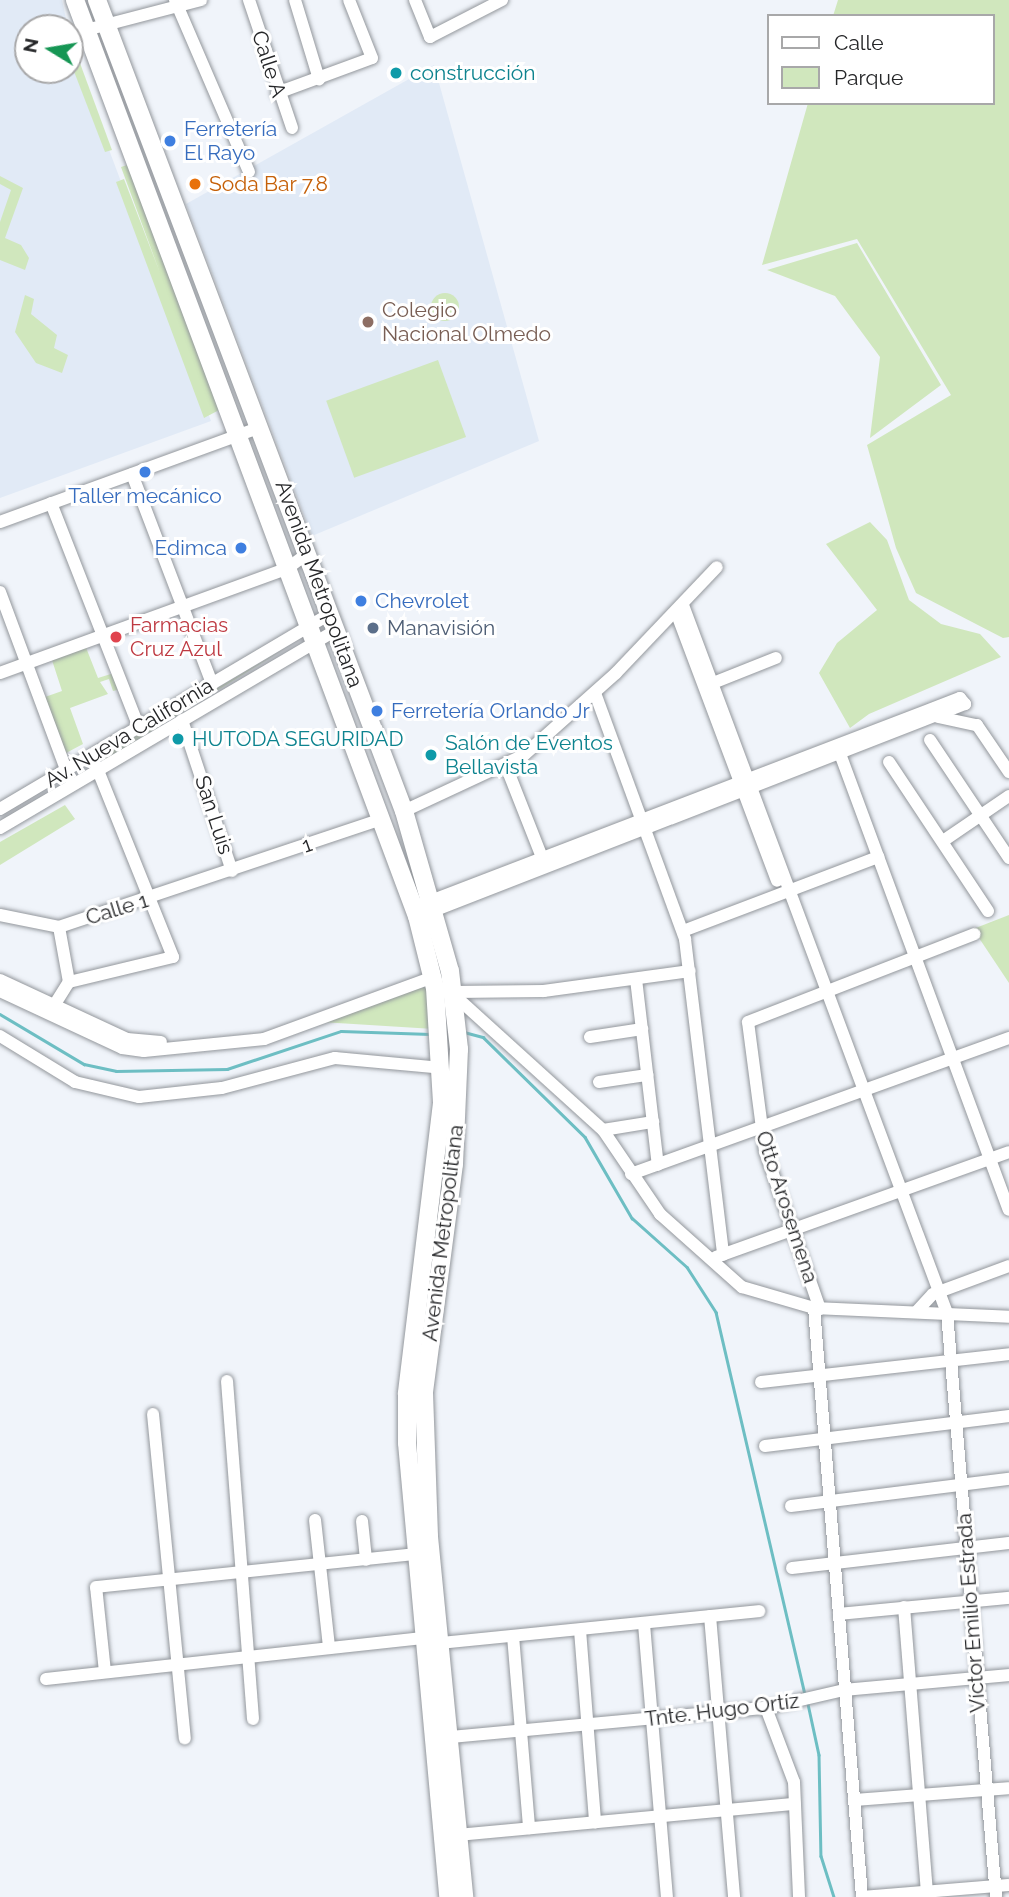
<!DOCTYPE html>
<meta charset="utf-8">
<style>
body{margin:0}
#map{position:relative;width:1009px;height:1897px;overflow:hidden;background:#f0f4fa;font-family:Raleway,sans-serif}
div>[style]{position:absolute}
.built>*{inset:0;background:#e1eaf6}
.green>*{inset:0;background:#d0e7bd;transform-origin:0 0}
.round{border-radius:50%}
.stream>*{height:2.5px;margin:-1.25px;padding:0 1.25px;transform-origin:1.25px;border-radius:1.25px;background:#6dbec3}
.roads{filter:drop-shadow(0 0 2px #93979c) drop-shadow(0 0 2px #93979c)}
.minor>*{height:12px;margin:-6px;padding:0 6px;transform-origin:6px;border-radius:6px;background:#fff}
.highway>*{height:18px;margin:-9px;padding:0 9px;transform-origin:9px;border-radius:9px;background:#fff}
.dots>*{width:19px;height:19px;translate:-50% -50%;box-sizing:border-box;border:4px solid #fff;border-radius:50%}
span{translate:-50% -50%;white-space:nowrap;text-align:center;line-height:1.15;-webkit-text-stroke:6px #fff;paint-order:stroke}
.street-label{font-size:21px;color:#252628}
.culture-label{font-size:21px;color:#0d838f}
.left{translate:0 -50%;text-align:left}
.shop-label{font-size:21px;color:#366cbe}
.right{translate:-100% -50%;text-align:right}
.food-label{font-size:21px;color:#c56008}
.education-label{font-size:21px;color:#785e54}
.health-label{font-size:21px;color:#be3a42}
.service-label{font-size:21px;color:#4e5e75}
.legend{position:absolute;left:767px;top:14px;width:228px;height:91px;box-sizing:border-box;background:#fff;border:2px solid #a8a8a9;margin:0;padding:9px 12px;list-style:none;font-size:21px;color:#252628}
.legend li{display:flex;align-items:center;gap:14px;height:35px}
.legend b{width:35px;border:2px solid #a8a8a9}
.north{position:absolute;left:14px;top:14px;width:70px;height:70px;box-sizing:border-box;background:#fff;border:2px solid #a8a8a9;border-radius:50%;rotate:281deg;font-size:19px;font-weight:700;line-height:28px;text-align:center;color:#252628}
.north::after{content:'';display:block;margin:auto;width:24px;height:32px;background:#169654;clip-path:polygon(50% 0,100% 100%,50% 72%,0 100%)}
</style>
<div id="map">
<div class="built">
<i style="clip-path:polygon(0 0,62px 0,68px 28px,28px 28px,28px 70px,70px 70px,70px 46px,211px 421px,0 498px)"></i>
<i style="clip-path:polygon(434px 65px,539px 441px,312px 536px,186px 204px)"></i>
</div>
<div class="green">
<i style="clip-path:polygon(838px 0,1009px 0,1009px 637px,1003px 638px,916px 593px,896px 548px,867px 445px,951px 395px,857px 239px,762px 265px,808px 103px,993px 103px,993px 16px,833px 16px)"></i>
<i style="clip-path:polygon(70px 36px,112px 150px,105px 152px,70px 61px)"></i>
<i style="clip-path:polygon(130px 164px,221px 409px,204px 418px,116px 182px,124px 179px,160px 273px,121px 167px)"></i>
<i style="clip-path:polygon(0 176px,23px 188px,5px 238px,21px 245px,29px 258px,25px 270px,0 260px,0 222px,11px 190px,0 184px)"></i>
<i style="clip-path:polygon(857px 243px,941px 385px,870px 438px,880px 357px,835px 296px,767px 270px)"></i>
<i class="round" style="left:431px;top:293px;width:28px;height:28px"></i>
<i style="clip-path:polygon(25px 295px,34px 299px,31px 314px,57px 335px,54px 348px,68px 355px,62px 373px,36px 363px,15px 332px)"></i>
<i style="left:438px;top:360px;width:82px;height:119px;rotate:70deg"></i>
<i style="clip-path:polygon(870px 522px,887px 540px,909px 600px,941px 624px,980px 634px,1001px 657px,869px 714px,850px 728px,819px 673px,837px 643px,877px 610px,826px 544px)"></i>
<i style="clip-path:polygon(85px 645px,98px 678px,114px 673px,121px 689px,113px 691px,109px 679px,100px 682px,108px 694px,70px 708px,83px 744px,66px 753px,45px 697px,62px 691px,51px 657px)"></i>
<i style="clip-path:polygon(286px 648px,103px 761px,100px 759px,100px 757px)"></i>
<i style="clip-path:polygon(65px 805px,75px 819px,0 865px,0 842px)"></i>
<i style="clip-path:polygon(1009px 915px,1009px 983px,973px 929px)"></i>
<i style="clip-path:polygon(426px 986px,434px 1029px,321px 1022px)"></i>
</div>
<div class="stream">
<i style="left:0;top:1014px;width:98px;rotate:30.8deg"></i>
<i style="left:84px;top:1064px;width:33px;rotate:12deg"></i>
<i style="left:116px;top:1071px;width:111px;rotate:-1deg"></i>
<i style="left:227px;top:1069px;width:120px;rotate:-18.4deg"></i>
<i style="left:341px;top:1031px;width:89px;rotate:1.9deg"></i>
<i style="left:464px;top:1032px;width:20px;rotate:15deg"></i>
<i style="left:483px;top:1037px;width:143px;rotate:44.4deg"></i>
<i style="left:585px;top:1137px;width:94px;rotate:59.9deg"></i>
<i style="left:632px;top:1218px;width:74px;rotate:41.7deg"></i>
<i style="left:687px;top:1267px;width:54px;rotate:57.2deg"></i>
<i style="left:716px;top:1312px;width:393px;rotate:76.9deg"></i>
<i style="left:808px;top:1704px;width:52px;rotate:77.8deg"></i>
<i style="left:819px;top:1755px;width:101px;rotate:88.9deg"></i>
<i style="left:821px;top:1856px;width:43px;rotate:72.4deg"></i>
</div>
<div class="roads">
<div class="minor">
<i style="left:175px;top:0;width:187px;rotate:66.7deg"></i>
<i style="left:249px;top:0;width:135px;rotate:71.4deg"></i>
<i style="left:295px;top:0;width:83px;rotate:73.1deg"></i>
<i style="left:415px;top:0;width:40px;rotate:68deg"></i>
<i style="left:430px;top:37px;width:81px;rotate:-27.2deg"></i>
<i style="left:86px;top:30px;width:119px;rotate:-14.6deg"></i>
<i style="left:277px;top:93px;width:101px;rotate:-20.2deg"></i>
<i style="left:372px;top:58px;width:62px;rotate:-111.6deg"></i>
<i style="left:132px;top:474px;width:225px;rotate:69.1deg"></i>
<i style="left:51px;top:503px;width:241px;rotate:68.6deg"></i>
<i style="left:0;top:522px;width:278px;rotate:-20deg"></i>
<i style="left:0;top:592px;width:195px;rotate:69.6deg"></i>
<i style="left:683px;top:605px;width:756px;rotate:69.55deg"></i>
<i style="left:947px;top:1313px;width:586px;rotate:85.2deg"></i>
<i style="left:676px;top:612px;width:287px;rotate:69.4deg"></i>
<i style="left:0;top:673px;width:307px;rotate:-20deg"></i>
<i style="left:288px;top:568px;width:25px;rotate:-37deg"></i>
<i style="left:708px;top:685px;width:73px;rotate:-21.7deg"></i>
<i style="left:595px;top:693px;width:262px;rotate:69.9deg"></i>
<i style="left:685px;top:939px;width:318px;rotate:83.1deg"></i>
<i style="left:938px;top:717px;width:40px;rotate:12deg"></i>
<i style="left:977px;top:725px;width:57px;rotate:55.8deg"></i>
<i style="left:182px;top:720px;width:159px;rotate:71.7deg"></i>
<i style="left:930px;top:740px;width:142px;rotate:56.2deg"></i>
<i style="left:839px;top:751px;width:489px;rotate:69.7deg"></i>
<i style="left:889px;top:762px;width:179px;rotate:56.4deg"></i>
<i style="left:506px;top:766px;width:106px;rotate:68.5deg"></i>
<i style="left:0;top:809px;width:383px;rotate:-30.6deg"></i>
<i style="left:404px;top:811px;width:132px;rotate:-25deg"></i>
<i style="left:524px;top:755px;width:123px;rotate:-41.7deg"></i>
<i style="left:616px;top:673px;width:146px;rotate:-46.4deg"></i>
<i style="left:0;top:828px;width:390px;rotate:-30.5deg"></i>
<i style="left:943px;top:841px;width:80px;rotate:-34.3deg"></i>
<i style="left:425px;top:903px;width:573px;rotate:-20.97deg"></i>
<i style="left:960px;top:698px;width:8px;rotate:50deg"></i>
<i style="left:965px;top:704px;width:576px;rotate:158.73deg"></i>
<i style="left:0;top:915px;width:60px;rotate:11.5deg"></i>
<i style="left:59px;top:927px;width:340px;rotate:-18.5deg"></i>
<i style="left:59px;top:927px;width:56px;rotate:79.7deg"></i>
<i style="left:683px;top:931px;width:209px;rotate:-20.8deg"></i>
<i style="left:636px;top:979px;width:187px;rotate:83.3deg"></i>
<i style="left:0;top:980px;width:140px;rotate:24.9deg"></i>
<i style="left:127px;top:1039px;width:34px;rotate:5deg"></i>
<i style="left:0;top:991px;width:135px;rotate:25deg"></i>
<i style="left:122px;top:1048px;width:22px;rotate:8deg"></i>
<i style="left:144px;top:1051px;width:121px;rotate:-5.7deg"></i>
<i style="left:264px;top:1039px;width:180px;rotate:-20.1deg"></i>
<i style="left:454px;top:992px;width:90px;rotate:-0.6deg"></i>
<i style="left:544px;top:991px;width:147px;rotate:-7.8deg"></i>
<i style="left:454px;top:995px;width:201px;rotate:42.2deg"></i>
<i style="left:603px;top:1130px;width:102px;rotate:55.8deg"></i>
<i style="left:660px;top:1214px;width:110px;rotate:41.7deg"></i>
<i style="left:742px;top:1287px;width:75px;rotate:16.3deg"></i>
<i style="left:814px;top:1308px;width:195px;rotate:2.6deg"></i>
<i style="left:50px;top:1012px;width:36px;rotate:-58deg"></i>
<i style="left:69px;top:982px;width:107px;rotate:-13.5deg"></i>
<i style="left:173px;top:957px;width:207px;rotate:-111.9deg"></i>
<i style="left:0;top:1036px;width:88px;rotate:31.5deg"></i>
<i style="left:75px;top:1082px;width:66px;rotate:13.2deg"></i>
<i style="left:139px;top:1097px;width:83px;rotate:-6.2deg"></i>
<i style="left:222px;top:1088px;width:117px;rotate:-14.9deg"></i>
<i style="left:335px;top:1058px;width:107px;rotate:5.3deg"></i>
<i style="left:590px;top:1037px;width:53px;rotate:-8.7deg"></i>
<i style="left:599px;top:1082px;width:49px;rotate:-8.3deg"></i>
<i style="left:603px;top:1130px;width:51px;rotate:-9.1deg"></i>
<i style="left:631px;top:1174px;width:402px;rotate:-19.8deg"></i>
<i style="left:716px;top:1257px;width:311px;rotate:-19.7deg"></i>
<i style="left:814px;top:1308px;width:591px;rotate:85.34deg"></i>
<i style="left:862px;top:1897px;width:147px;rotate:-4.7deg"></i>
<i style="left:820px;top:1309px;width:167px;rotate:-109.2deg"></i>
<i style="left:765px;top:1151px;width:130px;rotate:-97.5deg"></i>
<i style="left:748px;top:1022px;width:243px;rotate:-21.2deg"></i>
<i style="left:917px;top:1311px;width:23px;rotate:-47deg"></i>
<i style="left:933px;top:1294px;width:81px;rotate:-20.2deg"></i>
<i style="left:227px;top:1381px;width:339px;rotate:85.6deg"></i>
<i style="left:761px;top:1382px;width:250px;rotate:-6.4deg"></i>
<i style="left:153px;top:1414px;width:326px;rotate:84.4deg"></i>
<i style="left:765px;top:1446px;width:246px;rotate:-7deg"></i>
<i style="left:791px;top:1506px;width:220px;rotate:-7.1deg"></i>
<i style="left:315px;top:1520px;width:128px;rotate:83.7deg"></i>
<i style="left:362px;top:1521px;width:39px;rotate:84deg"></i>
<i style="left:792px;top:1568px;width:218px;rotate:-6.6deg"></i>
<i style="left:904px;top:1607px;width:286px;rotate:85.4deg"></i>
<i style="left:839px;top:1614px;width:171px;rotate:-5.4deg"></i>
<i style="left:710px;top:1616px;width:282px;rotate:85.1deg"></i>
<i style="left:644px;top:1624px;width:274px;rotate:85.2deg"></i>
<i style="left:580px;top:1630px;width:193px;rotate:85.5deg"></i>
<i style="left:513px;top:1636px;width:193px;rotate:85.2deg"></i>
<i style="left:105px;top:1672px;width:85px;rotate:-96deg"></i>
<i style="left:96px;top:1587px;width:331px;rotate:-5.9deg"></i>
<i style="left:46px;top:1679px;width:379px;rotate:-6.2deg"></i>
<i style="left:423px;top:1638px;width:18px;rotate:16deg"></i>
<i style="left:440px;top:1643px;width:321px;rotate:-5.7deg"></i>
<i style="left:766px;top:1708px;width:79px;rotate:69.3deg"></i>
<i style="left:794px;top:1782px;width:115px;rotate:87.5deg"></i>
<i style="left:440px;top:1738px;width:327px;rotate:-5.3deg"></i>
<i style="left:766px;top:1708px;width:80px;rotate:-13deg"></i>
<i style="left:844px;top:1690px;width:166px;rotate:-5.2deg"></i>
<i style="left:854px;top:1800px;width:155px;rotate:-4.4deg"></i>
<i style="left:458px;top:1835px;width:338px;rotate:-5.3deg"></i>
</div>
<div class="highway">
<i style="left:75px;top:0;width:978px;rotate:69.53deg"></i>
<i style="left:417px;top:916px;width:74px;rotate:76deg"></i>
<i style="left:435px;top:988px;width:115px;rotate:86.5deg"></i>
<i style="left:442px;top:1103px;width:293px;rotate:96.9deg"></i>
<i style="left:407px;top:1394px;width:49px;rotate:90deg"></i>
<i style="left:407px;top:1443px;width:456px;rotate:84.8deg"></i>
<i style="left:97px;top:0;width:867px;rotate:69.27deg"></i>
<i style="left:404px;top:811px;width:166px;rotate:74deg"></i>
<i style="left:450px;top:971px;width:79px;rotate:83.4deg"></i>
<i style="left:459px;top:1049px;width:115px;rotate:92.5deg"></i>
<i style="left:454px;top:1164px;width:231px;rotate:97.5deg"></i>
<i style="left:424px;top:1393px;width:144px;rotate:88deg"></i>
<i style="left:429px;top:1537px;width:362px;rotate:84.4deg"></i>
</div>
</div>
<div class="dots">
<i style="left:396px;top:73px;background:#0f9aa8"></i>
<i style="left:170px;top:141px;background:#3f7fe0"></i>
<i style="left:195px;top:184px;background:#e8710a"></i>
<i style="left:368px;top:322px;background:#8d6e63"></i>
<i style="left:145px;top:472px;background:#3f7fe0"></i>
<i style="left:241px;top:548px;background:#3f7fe0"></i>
<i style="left:361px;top:601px;background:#3f7fe0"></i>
<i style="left:373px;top:628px;background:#5c6f8a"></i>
<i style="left:116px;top:637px;background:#e0444e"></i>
<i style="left:377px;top:711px;background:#3f7fe0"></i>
<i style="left:178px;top:739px;background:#0f9aa8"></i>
<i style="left:431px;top:755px;background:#0f9aa8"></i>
</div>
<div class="street-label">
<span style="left:269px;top:64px;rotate:72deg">Calle A</span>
<span style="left:319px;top:584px;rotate:70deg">Avenida Metropolitana</span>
<span style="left:129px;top:733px;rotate:-31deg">Av. Nueva California</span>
<span style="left:214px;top:815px;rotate:72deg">San Luis</span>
<span style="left:307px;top:845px;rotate:-19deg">1</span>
<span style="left:117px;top:909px;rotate:-17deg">Calle 1</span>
<span style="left:787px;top:1207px;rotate:72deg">Otto Arosemena</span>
<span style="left:443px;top:1233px;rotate:-83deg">Avenida Metropolitana</span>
<span style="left:971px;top:1613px;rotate:-94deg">Víctor Emilio Estrada</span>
<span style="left:722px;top:1710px;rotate:-7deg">Tnte. Hugo Ortíz</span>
</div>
<div class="culture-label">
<span class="left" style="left:410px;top:73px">construcción</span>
<span class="left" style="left:192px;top:739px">HUTODA SEGURIDAD</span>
<span class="left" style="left:445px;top:755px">Salón de Eventos<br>Bellavista</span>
</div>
<div class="shop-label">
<span class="left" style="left:184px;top:141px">Ferretería<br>El Rayo</span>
<span style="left:145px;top:496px">Taller mecánico</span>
<span class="right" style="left:227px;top:548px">Edimca</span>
<span class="left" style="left:375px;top:601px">Chevrolet</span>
<span class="left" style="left:391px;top:711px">Ferretería Orlando Jr</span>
</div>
<div class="food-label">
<span class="left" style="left:209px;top:184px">Soda Bar 7.8</span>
</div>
<div class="education-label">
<span class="left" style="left:382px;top:322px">Colegio<br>Nacional Olmedo</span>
</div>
<div class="health-label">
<span class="left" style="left:130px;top:637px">Farmacias<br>Cruz Azul</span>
</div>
<div class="service-label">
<span class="left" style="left:387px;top:628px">Manavisión</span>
</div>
<ul class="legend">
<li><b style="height:9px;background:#fff"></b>Calle</li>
<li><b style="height:19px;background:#d0e7bd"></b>Parque</li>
</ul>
<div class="north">N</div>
</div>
